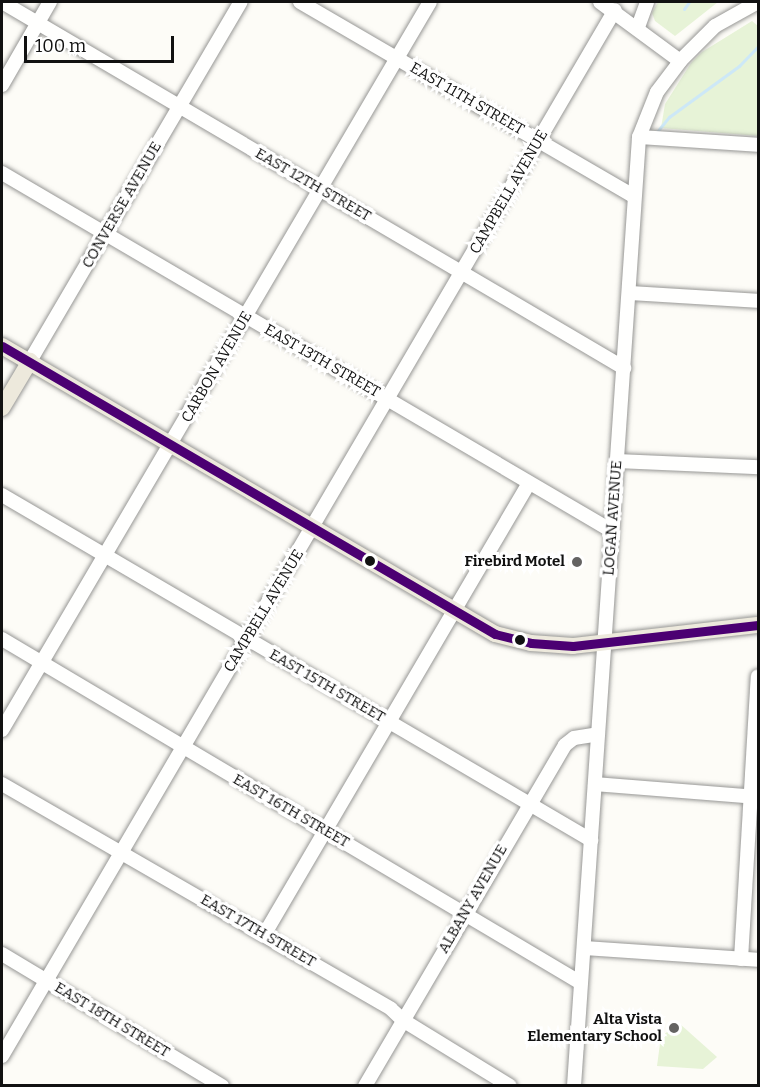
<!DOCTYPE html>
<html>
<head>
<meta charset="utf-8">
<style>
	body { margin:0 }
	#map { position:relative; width:760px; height:1087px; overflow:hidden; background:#fdfcf7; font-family:Bitter,serif }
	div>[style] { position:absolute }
	.green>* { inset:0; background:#e7f3d7 }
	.stream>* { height:3px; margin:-1.5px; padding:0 1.5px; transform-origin:1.5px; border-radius:1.5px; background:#cde8f7 }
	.roads { filter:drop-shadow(0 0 2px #979795) drop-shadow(0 0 2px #979795) }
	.minor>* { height:14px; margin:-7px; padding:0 7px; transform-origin:7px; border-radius:7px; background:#fffffe }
	.major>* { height:16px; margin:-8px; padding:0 8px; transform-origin:8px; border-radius:8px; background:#ede9dc }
	.bus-1>* { height:9px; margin:-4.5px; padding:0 4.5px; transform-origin:4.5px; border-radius:4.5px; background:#4b0072 }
	.dots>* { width:16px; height:16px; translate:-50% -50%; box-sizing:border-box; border:3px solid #fff; border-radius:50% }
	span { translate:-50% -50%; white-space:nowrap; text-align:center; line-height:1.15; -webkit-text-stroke:6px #fff; paint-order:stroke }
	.street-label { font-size:15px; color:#111 }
	.poi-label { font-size:15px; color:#111; font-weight:700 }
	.right { translate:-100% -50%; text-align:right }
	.frame { position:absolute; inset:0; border:3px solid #111; pointer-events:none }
	.scale { position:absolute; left:24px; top:36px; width:150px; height:27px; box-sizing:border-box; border:3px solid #111; border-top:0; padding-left:8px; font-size:18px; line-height:21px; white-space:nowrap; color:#111; -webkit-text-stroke:4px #fff; paint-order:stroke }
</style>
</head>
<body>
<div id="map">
	<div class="green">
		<i style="clip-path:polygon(658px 2px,718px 2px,675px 36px,655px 21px,652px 13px)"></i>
		<i style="clip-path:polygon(752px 21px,758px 26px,758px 136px,661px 128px,665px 104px,691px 63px,702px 52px)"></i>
		<i style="clip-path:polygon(680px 1024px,717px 1057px,703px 1069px,657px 1066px,661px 1036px)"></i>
	</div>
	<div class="stream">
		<i style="left:684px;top:9px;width:9px;rotate:-54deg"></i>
		<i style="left:656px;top:133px;width:21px;rotate:-51deg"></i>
		<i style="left:669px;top:117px;width:87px;rotate:-36.1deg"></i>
		<i style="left:739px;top:66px;width:28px;rotate:-46deg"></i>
	</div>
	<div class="roads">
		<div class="minor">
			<i style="left:2px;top:2px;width:722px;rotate:30.47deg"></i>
			<i style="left:300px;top:2px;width:385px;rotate:30.2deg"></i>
			<i style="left:600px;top:2px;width:99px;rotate:36.4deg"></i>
			<i style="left:638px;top:27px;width:27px;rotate:-70deg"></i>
			<i style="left:2px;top:85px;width:96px;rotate:-60deg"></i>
			<i style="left:639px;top:137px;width:119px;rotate:3.8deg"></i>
			<i style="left:2px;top:173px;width:707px;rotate:30.41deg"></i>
			<i style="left:629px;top:293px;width:129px;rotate:3.5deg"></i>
			<i style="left:30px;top:361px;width:416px;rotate:-59.6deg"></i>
			<i style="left:618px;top:461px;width:140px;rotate:2.5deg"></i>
			<i style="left:2px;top:495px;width:683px;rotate:30.36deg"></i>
			<i style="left:2px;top:639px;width:673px;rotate:30.72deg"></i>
			<i style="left:2px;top:730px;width:844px;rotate:-59.55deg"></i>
			<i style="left:2px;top:784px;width:449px;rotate:30deg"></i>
			<i style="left:391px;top:1009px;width:18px;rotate:43deg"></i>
			<i style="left:404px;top:1021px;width:124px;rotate:31.5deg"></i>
			<i style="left:595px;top:784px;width:162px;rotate:4.6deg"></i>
			<i style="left:264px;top:935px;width:524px;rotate:-59.62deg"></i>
			<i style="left:584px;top:948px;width:174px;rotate:3.9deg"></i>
			<i style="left:2px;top:954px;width:257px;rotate:31deg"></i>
			<i style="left:741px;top:959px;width:283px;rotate:-86.6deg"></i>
			<i style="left:2px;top:1056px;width:1212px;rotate:-59.63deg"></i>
			<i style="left:365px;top:1086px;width:395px;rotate:-59.6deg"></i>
			<i style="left:565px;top:745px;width:11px;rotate:-38deg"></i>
			<i style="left:574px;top:738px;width:24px;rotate:-9deg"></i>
			<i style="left:574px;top:1086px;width:951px;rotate:-86.08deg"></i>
			<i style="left:639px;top:137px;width:48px;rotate:-68.2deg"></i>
			<i style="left:657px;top:92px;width:39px;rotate:-53deg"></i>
			<i style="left:680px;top:61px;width:49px;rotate:-45deg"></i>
			<i style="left:715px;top:26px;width:49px;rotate:-29.2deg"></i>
		</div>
		<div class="major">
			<i style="left:2px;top:346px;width:571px;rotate:30.29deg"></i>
			<i style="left:495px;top:634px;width:37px;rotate:14deg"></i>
			<i style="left:531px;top:643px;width:42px;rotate:4.1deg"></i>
			<i style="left:573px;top:646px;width:186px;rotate:-6.5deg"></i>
			<i style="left:2px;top:408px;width:55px;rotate:-59.2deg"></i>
		</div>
	</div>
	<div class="bus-1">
		<i style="left:2px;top:346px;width:571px;rotate:30.29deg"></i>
		<i style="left:495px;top:634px;width:37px;rotate:14deg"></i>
		<i style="left:531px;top:643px;width:42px;rotate:4.1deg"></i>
		<i style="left:573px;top:646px;width:186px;rotate:-6.5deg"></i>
	</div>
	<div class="dots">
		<i style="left:370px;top:561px;background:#111"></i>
		<i style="left:577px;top:562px;background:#646362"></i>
		<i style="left:520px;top:640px;background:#111"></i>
		<i style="left:674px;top:1028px;background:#646362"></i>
	</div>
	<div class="street-label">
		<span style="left:467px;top:99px;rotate:30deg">EAST 11TH STREET</span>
		<span style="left:313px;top:185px;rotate:30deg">EAST 12TH STREET</span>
		<span style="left:509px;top:192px;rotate:-60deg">CAMPBELL AVENUE</span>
		<span style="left:122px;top:205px;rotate:-60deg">CONVERSE AVENUE</span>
		<span style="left:322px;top:361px;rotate:30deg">EAST 13TH STREET</span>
		<span style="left:217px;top:367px;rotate:-60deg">CARBON AVENUE</span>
		<span style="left:613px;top:518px;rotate:-86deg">LOGAN AVENUE</span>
		<span style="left:264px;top:611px;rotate:-59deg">CAMPBELL AVENUE</span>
		<span style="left:327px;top:686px;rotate:30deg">EAST 15TH STREET</span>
		<span style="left:291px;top:811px;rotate:30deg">EAST 16TH STREET</span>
		<span style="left:473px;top:899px;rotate:-60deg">ALBANY AVENUE</span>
		<span style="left:258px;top:931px;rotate:30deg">EAST 17TH STREET</span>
		<span style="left:112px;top:1020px;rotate:31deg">EAST 18TH STREET</span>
	</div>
	<div class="poi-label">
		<span class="right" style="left:565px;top:562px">Firebird Motel</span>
		<span class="right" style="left:662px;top:1028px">Alta Vista<br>Elementary School</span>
	</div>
	<div class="frame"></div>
	<div class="scale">100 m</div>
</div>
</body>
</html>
